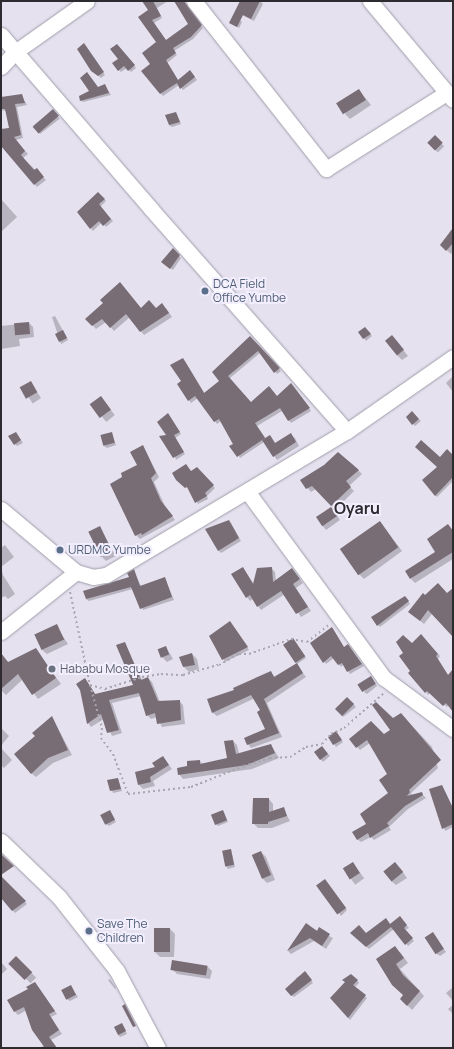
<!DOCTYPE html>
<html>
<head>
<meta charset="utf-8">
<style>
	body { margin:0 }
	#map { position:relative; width:454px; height:1049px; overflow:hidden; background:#e5e1ef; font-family:Manrope,sans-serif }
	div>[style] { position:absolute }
	.shadow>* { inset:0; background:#0003; transform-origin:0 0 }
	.building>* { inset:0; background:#786c75; transform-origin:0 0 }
	.path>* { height:2px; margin-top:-1px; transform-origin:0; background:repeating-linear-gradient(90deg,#a9a6b1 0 2px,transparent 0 5px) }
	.roads { filter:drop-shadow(0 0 1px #a09daa) drop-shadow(0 0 1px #a09daa) }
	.minor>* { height:15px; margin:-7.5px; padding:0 7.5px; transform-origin:7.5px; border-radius:7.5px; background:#fff }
	.dots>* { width:11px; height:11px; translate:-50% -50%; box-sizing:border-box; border:2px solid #f2eefd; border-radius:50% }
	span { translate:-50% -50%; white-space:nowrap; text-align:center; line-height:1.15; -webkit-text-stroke:4px #f2eefd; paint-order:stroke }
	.service-label { font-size:12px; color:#4e5e75 }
	.left { translate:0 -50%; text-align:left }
	.worship-label { font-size:12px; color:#5b616d }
	.district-label { font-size:16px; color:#2d2b30; font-weight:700 }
	.frame { position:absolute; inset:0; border:2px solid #2d2b30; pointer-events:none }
</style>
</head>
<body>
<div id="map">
	<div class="shadow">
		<i style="clip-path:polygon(143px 1px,168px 1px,157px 8px,162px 18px,154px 23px,166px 41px,190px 24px,174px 1px,183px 1px,203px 28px,193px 39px,174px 51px,177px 55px,167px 63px,178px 80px,192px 73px,197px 80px,183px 90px,179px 85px,163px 96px,142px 71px,152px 64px,158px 42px,149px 10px)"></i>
		<i style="clip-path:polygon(241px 1px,260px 1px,263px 4px,254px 21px,240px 14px)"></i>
		<i style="clip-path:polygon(240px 20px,242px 22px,239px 28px,230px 23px)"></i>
		<i style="clip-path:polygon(86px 47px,105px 75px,101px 78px,95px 73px)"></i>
		<i style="clip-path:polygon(119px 47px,136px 68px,131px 72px,127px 68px,121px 72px,119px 70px)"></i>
		<i style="clip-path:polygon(105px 85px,111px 95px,83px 102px,81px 100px,91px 92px)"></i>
		<i style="clip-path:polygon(359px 90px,371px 105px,350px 119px,345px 114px)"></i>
		<i style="clip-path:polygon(21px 95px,27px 105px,17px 107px,23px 138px,16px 140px,28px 154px,23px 158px,46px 180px,37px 187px,1px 144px,1px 130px,10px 129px,6px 111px,1px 110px,1px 98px)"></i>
		<i style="left:53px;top:110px;width:11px;height:25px;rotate:52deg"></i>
		<i style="clip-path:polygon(176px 113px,181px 124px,172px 127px,169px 125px)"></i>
		<i style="left:435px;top:137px;width:13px;height:9px;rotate:45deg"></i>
		<i style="clip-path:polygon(98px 193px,106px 201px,100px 207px,113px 221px,106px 227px,102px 222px,93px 231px,78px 212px)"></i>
		<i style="clip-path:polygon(1px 199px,17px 217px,1px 232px)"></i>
		<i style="clip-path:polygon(452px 229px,453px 251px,451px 254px,441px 245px)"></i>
		<i style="clip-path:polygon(173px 249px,181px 258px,173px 270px,164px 264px)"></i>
		<i style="clip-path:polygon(166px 308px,172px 317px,144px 335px,130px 317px,114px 331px,106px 322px,96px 329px,87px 319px,141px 309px)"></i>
		<i style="clip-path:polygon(55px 316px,68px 340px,61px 344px,52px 317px)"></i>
		<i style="clip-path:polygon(29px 323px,33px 327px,34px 337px,19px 339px,20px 346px,1px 349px,1px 326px)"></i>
		<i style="clip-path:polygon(367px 330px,372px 336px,366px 341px,359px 332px)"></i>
		<i style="clip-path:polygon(250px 337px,281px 371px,277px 374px,260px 353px,230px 378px,251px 404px,277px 397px,293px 386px,311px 411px,291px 423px,282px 411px,257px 426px,266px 439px,270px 437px,276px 444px,291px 435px,295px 438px,299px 446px,277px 460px,264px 442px,240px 458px,221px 421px,217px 424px,198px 398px,191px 403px,178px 384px,182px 381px,185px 361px,205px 394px,220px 382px)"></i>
		<i style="clip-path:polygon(397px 342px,408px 356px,402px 360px,397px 355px)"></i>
		<i style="clip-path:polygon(453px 376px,453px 392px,446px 383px)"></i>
		<i style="left:31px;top:383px;width:18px;height:10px;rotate:56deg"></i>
		<i style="left:101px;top:398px;width:22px;height:11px;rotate:51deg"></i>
		<i style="clip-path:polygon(412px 413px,421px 421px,415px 426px,407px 417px)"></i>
		<i style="clip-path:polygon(170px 417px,181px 434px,175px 438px,185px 454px,176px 460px,168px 436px)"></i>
		<i style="clip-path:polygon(16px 433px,23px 443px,17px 446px,15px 444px)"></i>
		<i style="clip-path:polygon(111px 433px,116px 445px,107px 448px,104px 446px)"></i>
		<i style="clip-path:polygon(143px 446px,159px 477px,154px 482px,165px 506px,175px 520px,140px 539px,136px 535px,124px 477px,138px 466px)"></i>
		<i style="clip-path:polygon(453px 456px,453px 481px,437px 497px,435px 495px,440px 458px)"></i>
		<i style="clip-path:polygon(351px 463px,362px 474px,349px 486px,354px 491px,334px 511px,340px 520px,326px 530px,316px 517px,333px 507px,316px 489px,311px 492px,302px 481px,325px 465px)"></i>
		<i style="clip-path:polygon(197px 469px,215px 488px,207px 496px,208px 499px,198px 504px,189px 489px,177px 480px)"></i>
		<i style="clip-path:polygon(380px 522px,402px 551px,364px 579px,359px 574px)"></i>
		<i style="clip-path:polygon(231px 523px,241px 541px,221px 553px,218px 550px)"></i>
		<i style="clip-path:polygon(448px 525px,453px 530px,453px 559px,415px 583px,411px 579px,437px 553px)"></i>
		<i style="clip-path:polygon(99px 527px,116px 556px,106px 561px,101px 556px)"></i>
		<i style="clip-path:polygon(5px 545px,14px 557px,1px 567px,3px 575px,15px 594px,8px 599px,5px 596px,1px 598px,1px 548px)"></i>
		<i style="clip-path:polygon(243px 568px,254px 584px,271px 568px,275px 572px,276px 581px,292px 569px,303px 583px,296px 588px,311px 611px,301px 617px,285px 594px,261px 610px,253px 599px,250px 601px,247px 597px)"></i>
		<i style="clip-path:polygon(133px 570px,141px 586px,165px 578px,174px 600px,143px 610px,133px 589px,89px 601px,86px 599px,130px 578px)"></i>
		<i style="clip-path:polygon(453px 590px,453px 636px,432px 614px,424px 624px,413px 615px,425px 596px,447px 594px)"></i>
		<i style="clip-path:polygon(407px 599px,410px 604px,380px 627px,378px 625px)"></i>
		<i style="clip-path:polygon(230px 622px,249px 650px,225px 662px,210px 637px)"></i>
		<i style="clip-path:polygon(56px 626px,68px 644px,47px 654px,42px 650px)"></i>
		<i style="clip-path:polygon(421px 636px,440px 656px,438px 659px,448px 675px,453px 676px,453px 699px,447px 707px,430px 693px,428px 695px,426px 692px,411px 671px,412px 644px)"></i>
		<i style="clip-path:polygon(295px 642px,306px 658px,297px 664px,295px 661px)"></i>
		<i style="clip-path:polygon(125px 643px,142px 680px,148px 678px,152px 682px,160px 702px,179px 701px,183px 705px,185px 724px,162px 727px,157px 717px,151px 719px,147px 715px,141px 696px,112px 703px,122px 733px,112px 736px,104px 719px,91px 727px,88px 723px,85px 679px,96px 695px,134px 685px)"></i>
		<i style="clip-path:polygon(311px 643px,350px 648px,364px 666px,350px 674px,344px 664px,341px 667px,334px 658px,326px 664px)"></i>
		<i style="clip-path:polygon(166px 647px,173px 659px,167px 662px,162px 657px)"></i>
		<i style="clip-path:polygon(35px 649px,61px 684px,38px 699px,23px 679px,6px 695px,1px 690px,1px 655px,9px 663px)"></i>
		<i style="clip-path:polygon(192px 654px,197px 659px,199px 669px,189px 672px,184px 667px)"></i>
		<i style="clip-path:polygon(297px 665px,306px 677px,267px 703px,282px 737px,251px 748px,248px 744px,266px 729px,262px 710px,255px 698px,217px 716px,213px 713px,209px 700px,236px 691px,271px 673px,275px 677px)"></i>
		<i style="clip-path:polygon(373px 680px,377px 686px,367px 694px,364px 692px)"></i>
		<i style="clip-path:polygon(347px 698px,356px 707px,343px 717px,336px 708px)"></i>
		<i style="clip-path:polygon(52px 717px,72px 755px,53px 763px,36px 777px,31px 773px,36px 736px)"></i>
		<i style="clip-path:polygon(404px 717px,432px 747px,438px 768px,411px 793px,412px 795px,421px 793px,426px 798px,408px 809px,389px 827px,391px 830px,374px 840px,371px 837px,361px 842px,357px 839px,389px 793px,389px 774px,370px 743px,360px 750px,350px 739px,384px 736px,391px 730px,393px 720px)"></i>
		<i style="clip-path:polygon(1px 728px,9px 736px,1px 746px)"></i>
		<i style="clip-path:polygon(338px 735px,343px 742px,336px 747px,329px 737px)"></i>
		<i style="clip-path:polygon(233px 741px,237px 745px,239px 754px,271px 745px,279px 758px,252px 769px,183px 779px,179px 774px,200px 761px,203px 764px,229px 759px)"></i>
		<i style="clip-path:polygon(1px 748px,12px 760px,4px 768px,1px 765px)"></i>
		<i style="clip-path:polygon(324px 749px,330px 756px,323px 762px,315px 752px)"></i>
		<i style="clip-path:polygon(163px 757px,172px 769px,153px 781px,155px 786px,143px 789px,139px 785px)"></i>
		<i style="clip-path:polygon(118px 779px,122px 791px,113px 793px,108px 781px)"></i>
		<i style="clip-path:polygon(442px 786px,453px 809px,453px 827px,445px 831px,431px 790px)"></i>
		<i style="clip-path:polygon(269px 799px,273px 804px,273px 811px,283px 808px,290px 821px,272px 828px,258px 828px,253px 823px)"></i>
		<i style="clip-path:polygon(110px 811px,116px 822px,109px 826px,106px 824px)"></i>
		<i style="clip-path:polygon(223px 811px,228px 822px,218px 826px,216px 824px)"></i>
		<i style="clip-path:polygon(231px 850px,235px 867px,228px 869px,226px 866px)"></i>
		<i style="clip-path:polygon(261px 852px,266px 857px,275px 880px,267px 883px,262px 878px)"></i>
		<i style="left:353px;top:863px;width:19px;height:11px;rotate:54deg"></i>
		<i style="clip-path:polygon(400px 868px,407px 878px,396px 885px,391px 881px)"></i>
		<i style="clip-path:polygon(3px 879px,27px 904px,15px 913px,1px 897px)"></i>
		<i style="clip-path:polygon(327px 883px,347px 910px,341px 916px,339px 913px)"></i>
		<i style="clip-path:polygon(402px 920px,409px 928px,405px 930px,414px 941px,408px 946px,394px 929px,369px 949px,351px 933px,366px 935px)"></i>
		<i style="clip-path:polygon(306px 925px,333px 938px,326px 949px,314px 941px,291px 954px,288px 951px)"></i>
		<i style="clip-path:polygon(155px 929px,170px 929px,175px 934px,174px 957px,160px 957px,155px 952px)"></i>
		<i style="clip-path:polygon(435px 936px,446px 952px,440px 956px,437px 954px)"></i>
		<i style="clip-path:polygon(400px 952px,408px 963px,400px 969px,424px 996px,412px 1010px,406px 1004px,404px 995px,377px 959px)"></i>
		<i style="left:16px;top:958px;width:28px;height:8px;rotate:44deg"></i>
		<i style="clip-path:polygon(173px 961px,208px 967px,212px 971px,210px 979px,177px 974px,173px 970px)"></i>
		<i style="clip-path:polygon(1px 962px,7px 969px,2px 974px,1px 973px)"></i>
		<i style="clip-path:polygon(305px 972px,313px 983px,294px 997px,291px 995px,296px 978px)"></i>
		<i style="clip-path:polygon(110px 979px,116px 988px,115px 989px,108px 980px)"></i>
		<i style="clip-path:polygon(357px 980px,359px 983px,355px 987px,367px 998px,350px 1020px,331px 998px)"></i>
		<i style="clip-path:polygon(37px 986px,57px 1014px,51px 1017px,62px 1034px,51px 1040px,57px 1048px,40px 1048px,44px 1045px,27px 1010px,18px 1015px,15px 1012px)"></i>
		<i style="clip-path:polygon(70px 986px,78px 997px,70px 1001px,67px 999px)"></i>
		<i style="clip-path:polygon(453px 987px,453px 1001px,446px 993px)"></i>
		<i style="clip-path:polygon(453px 1005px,453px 1014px,448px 1009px)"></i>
		<i style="clip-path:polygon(122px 1024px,127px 1034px,120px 1037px,118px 1035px)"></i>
	</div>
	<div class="building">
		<i style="clip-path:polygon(142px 1px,153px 1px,161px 16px,152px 20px,166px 40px,188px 24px,174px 1px,184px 1px,202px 25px,191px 37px,173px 48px,176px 53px,166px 60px,178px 80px,190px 70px,195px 77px,180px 89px,177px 83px,160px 94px,141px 71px,150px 64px,142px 53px,156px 42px,138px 17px,148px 10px)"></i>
		<i style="clip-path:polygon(240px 1px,260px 1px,251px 19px,243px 15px,237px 27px,229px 23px)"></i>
		<i style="clip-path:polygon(84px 43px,104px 72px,98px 76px,91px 71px,77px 49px)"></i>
		<i style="clip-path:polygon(117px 44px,135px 65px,128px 71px,124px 66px,118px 71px,112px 63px,118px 59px,110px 49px)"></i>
		<i style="clip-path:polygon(87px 72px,98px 87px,105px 84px,109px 93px,80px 101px,79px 96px,89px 91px,80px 78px)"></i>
		<i style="left:359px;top:89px;width:13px;height:27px;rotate:58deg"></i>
		<i style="clip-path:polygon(22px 94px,25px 103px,15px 104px,21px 135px,14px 137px,25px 151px,21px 155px,34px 170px,37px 168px,44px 177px,34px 185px,1px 146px,1px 129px,9px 128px,5px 109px,1px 109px,1px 97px)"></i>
		<i style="left:53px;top:109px;width:9px;height:27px;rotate:49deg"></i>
		<i style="clip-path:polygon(176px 112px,180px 122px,169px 125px,165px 115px)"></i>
		<i style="left:435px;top:135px;width:11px;height:11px;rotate:45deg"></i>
		<i style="clip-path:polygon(98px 192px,105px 199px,99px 204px,111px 219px,103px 226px,99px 221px,90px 229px,77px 212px)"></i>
		<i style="clip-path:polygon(453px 228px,453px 243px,446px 251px,440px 245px)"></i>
		<i style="clip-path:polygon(173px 248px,180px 255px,170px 269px,161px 262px)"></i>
		<i style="clip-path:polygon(120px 282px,141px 308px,149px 300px,156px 308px,162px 303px,169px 313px,140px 332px,126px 314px,110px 328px,102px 319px,92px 326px,85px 319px,103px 303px,100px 300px)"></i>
		<i style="left:29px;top:322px;width:12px;height:15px;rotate:85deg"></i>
		<i style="clip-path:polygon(365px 327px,371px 334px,363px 339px,358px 332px)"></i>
		<i style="left:63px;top:330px;width:9px;height:9px;rotate:63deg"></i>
		<i style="left:392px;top:335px;width:19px;height:9px;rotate:51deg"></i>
		<i style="clip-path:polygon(250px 336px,280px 368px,274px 373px,258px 351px,228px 376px,235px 384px,251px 402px,269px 386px,277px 396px,291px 383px,310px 408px,288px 421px,280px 408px,255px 423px,265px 438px,237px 457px,229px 446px,233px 444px,219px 419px,214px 422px,195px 396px,188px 401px,177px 384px,181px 381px,170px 365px,183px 358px,204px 393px,219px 381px,212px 372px)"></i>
		<i style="left:31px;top:381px;width:13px;height:13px;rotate:61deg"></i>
		<i style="left:101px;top:396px;width:17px;height:14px;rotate:54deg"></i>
		<i style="clip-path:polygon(412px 411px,419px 419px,412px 425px,406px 417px)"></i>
		<i style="clip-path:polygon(168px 413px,180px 432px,174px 435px,184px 452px,173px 458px,159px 436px,166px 435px,157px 422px)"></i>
		<i style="clip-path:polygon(16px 432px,21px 440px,14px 445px,8px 436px)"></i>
		<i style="left:112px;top:432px;width:11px;height:12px;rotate:75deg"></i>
		<i style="clip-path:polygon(291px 433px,296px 442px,273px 457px,262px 440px,270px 435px,275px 443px)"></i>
		<i style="clip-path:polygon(421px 440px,440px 457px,447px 449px,453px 455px,453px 477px,435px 496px,422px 480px,437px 467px,415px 447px)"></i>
		<i style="clip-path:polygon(143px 445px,156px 473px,151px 478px,161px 501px,173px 516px,142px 535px,141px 533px,135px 536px,110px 484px,122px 477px,121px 473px,137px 465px,130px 452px)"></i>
		<i style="clip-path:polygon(338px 452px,359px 470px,346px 481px,351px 487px,331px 506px,312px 486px,306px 489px,300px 480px,324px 465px)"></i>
		<i style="clip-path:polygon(186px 464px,191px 471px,197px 467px,214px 485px,205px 493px,207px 496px,195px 503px,187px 487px,185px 488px,176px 480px,172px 473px)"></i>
		<i style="left:331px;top:507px;width:11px;height:18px;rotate:56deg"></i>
		<i style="clip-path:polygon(229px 520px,239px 538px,218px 551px,205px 529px)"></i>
		<i style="left:380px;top:521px;width:32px;height:49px;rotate:55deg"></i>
		<i style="clip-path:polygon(448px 524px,453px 531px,453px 552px,410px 579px,405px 571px,435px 552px,427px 539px)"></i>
		<i style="left:100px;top:526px;width:28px;height:13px;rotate:64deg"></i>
		<i style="clip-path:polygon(243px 567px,253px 584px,257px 568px,272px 567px,273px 582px,292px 568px,300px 579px,293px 584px,308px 607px,296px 614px,281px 591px,257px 607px,250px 595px,246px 598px,231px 574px)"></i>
		<i style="clip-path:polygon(134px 569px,140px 586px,165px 577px,172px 597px,140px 609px,131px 587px,86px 599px,83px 591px,129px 577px,127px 573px)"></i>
		<i style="clip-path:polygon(438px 583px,447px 593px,453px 588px,453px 637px,428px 610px,420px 621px,408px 612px,423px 593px,425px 595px)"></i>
		<i style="clip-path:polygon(405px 596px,409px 601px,377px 626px,371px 617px)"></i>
		<i style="clip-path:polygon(230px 621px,248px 647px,222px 660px,209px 636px)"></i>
		<i style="left:57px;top:624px;width:17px;height:25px;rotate:65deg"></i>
		<i style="clip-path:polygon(332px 627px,344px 647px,348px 644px,362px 664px,347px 672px,342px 663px,338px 665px,331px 656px,323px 663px,310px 643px)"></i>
		<i style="clip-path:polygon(421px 634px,438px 654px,436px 656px,448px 675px,453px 669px,453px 712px,446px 703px,443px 706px,427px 691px,425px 693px,408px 673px,410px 671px,399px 656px,403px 653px,396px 642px,403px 635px,412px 643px)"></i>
		<i style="left:293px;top:638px;width:22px;height:12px;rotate:56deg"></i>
		<i style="clip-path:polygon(125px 642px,141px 680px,148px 677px,158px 701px,180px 700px,181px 720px,157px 724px,155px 713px,146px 716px,139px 693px,109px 700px,119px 730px,107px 733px,101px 714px,87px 724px,80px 690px,76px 684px,85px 678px,95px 694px,133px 685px,116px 645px)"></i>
		<i style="left:166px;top:646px;width:9px;height:9px;rotate:69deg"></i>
		<i style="clip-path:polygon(36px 648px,56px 678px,32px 695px,18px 674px,1px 689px,1px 653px,8px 662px)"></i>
		<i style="clip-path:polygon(192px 653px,195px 665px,183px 667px,179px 657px)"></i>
		<i style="clip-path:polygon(297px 663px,303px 673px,264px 699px,279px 733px,247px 745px,244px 738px,265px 729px,257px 712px,260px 710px,251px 695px,212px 713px,207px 699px,234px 690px,233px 688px,271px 671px,274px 677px)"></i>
		<i style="left:371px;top:676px;width:9px;height:16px;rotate:58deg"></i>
		<i style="left:347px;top:697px;width:10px;height:17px;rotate:45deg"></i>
		<i style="clip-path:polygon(376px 702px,393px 718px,401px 713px,441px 760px,409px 790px,410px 792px,407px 796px,422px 792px,423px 795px,405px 806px,387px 823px,389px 826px,370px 838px,368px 833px,357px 840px,352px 832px,366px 824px,360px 814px,388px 793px,379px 780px,387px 774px,367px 740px,356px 748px,349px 739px,371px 721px,384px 734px,390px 730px,372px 705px)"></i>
		<i style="clip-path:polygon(52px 716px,68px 750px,48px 758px,31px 774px,14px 754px,35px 736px,32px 733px)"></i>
		<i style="clip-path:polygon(336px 731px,342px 740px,333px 745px,328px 737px)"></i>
		<i style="clip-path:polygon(233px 740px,236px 754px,271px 744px,275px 753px,247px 765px,178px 775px,177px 768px,187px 766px,187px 761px,200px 760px,200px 764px,227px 758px,224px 741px)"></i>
		<i style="left:322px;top:746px;width:10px;height:10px;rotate:53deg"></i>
		<i style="clip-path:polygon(163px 756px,169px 765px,150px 777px,151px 782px,138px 785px,135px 772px,155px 767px,152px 763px)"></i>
		<i style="clip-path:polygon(118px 778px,121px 789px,110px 791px,107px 780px)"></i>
		<i style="clip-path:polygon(442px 785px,453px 808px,453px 824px,442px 829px,429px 789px)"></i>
		<i style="clip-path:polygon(253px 798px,269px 798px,269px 812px,284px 807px,287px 816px,268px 822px,268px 824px,252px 824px)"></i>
		<i style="left:110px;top:810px;width:11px;height:11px;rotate:63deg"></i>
		<i style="left:223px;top:810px;width:11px;height:13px;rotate:68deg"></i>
		<i style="left:231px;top:849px;width:16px;height:9px;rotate:79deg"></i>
		<i style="left:261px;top:851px;width:26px;height:10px;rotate:67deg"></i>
		<i style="clip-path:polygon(1px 854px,14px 866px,1px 875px)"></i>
		<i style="left:353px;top:862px;width:13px;height:12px;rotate:58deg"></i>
		<i style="left:395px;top:862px;width:13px;height:15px;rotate:51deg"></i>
		<i style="clip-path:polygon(1px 876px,26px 901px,12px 911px,1px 898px)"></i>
		<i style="left:325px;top:879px;width:36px;height:11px;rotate:54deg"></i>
		<i style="clip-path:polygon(400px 916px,407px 925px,404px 928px,413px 938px,405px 945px,391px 927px,366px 947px,350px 933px,359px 925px,366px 933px,386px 918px,390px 924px)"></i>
		<i style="clip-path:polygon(306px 923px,317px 931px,319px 927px,330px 934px,322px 946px,310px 938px,287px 951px)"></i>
		<i style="left:154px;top:928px;width:16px;height:24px"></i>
		<i style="left:433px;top:932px;width:20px;height:10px;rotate:57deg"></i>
		<i style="clip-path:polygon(395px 946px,404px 958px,396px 964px,403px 975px,420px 991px,407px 1006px,400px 999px,403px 995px,392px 985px,376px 959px)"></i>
		<i style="left:16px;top:956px;width:23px;height:11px;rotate:45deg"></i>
		<i style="left:172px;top:960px;width:36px;height:10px;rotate:9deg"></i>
		<i style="clip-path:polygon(305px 971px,312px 980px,291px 996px,285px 989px)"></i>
		<i style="clip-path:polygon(351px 974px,358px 980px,353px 985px,366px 995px,348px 1018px,330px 998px,345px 982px,342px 980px)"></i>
		<i style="clip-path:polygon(35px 982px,55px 1011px,49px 1014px,59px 1030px,49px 1037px,57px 1048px,45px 1048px,32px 1030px,24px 1007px,14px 1012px,7px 1000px,28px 989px,26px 987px)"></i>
		<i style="left:71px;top:985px;width:11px;height:11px;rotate:63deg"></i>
		<i style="clip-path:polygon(125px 1004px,136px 1026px,133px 1027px,122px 1006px)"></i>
		<i style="left:122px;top:1023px;width:9px;height:9px;rotate:63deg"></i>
	</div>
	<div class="path">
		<i style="left:70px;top:592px;width:95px;rotate:77.9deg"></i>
		<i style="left:90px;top:685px;width:16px;rotate:15deg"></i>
		<i style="left:105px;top:689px;width:39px;rotate:-18deg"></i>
		<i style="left:142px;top:677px;width:19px;rotate:-9deg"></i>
		<i style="left:161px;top:674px;width:22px;rotate:3deg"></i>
		<i style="left:183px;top:675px;width:37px;rotate:-16deg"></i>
		<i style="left:219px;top:665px;width:23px;rotate:-29deg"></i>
		<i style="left:239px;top:654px;width:10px"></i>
		<i style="left:249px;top:654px;width:45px;rotate:-19.7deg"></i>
		<i style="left:291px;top:639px;width:16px;rotate:11deg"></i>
		<i style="left:307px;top:642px;width:28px;rotate:-38deg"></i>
		<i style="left:90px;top:685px;width:45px;rotate:74.4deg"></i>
		<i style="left:102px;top:728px;width:10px;rotate:96deg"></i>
		<i style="left:101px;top:738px;width:20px;rotate:53deg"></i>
		<i style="left:113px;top:754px;width:43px;rotate:69.4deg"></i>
		<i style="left:128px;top:794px;width:63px;rotate:-6.3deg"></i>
		<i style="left:191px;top:787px;width:57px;rotate:-21.6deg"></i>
		<i style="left:244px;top:766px;width:27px;rotate:-17deg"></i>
		<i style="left:270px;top:758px;width:20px;rotate:-3deg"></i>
		<i style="left:290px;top:757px;width:19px;rotate:-32deg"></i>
		<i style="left:306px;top:747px;width:16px;rotate:-11deg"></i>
		<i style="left:322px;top:744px;width:13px;rotate:-48deg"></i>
		<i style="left:331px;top:734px;width:14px;rotate:-25deg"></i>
		<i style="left:344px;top:728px;width:52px;rotate:-41.1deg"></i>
	</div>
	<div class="roads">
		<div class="minor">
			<i style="left:194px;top:1px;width:214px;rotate:51.8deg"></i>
			<i style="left:326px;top:169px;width:142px;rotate:-32.3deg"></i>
			<i style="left:370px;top:1px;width:129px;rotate:50deg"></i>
			<i style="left:1px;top:35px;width:230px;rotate:49.2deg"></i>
			<i style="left:151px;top:209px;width:296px;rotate:48.6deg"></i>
			<i style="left:1px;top:67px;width:21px;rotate:-47deg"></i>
			<i style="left:15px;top:52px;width:88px;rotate:-35.3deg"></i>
			<i style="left:247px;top:491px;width:232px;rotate:53.8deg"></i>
			<i style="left:384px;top:678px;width:86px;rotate:36.5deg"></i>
			<i style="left:1px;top:509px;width:98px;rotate:40deg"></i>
			<i style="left:76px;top:572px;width:18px;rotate:16deg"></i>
			<i style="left:93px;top:577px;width:13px;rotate:-9deg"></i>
			<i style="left:106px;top:575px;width:281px;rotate:-30.9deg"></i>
			<i style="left:347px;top:431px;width:129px;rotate:-34.9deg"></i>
			<i style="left:1px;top:632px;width:96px;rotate:-38.7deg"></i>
			<i style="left:1px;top:841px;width:81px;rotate:44deg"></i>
			<i style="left:59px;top:897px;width:94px;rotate:51.9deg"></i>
			<i style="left:117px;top:971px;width:87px;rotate:62deg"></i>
		</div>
	</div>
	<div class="dots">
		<i style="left:205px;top:291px;background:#5c6f8a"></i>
		<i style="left:60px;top:550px;background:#5c6f8a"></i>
		<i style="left:52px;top:669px;background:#6b7280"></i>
		<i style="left:89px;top:931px;background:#5c6f8a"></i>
	</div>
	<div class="service-label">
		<span class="left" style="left:213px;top:291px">DCA Field<br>Office Yumbe</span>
		<span class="left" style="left:68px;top:550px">URDMC Yumbe</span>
		<span class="left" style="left:97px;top:931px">Save The<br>Children</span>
	</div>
	<div class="worship-label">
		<span class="left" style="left:60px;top:669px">Hababu Mosque</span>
	</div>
	<div class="district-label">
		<span style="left:357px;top:508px">Oyaru</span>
	</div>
	<div class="frame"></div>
</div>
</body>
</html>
